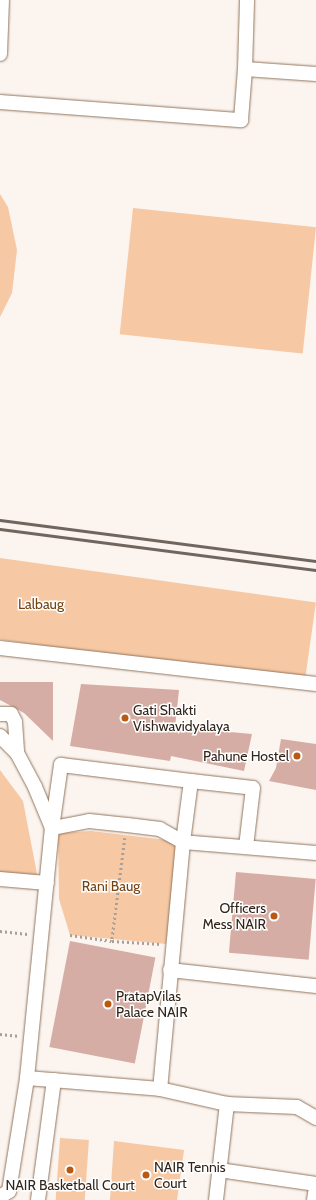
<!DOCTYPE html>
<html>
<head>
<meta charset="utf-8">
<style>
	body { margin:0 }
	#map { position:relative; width:316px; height:1200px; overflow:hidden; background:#fbf4ef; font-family:Cabin,sans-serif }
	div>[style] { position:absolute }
	.green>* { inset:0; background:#f6c8a4; transform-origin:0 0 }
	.building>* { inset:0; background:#d6ada4; transform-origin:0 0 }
	.path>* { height:2.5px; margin-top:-1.25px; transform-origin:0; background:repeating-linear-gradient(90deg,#a89f98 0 2px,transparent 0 5px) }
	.roads { filter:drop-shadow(0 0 1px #92755d) drop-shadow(0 0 1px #92755d) }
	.minor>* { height:14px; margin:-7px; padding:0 7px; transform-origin:7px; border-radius:7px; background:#fff }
	.rail>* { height:3px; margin:-1.5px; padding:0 1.5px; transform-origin:1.5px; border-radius:1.5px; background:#70665d }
	.dots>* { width:11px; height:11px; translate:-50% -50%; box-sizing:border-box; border:2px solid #fff; border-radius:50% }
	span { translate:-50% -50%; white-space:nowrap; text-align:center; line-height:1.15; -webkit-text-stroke:3px #fff; paint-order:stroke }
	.park-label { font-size:14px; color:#754312 }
	.poi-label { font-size:14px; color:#31251b }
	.left { translate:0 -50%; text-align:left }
	.right { translate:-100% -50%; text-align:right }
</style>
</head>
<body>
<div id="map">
	<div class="green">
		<i style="clip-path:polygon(0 194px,8px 207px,17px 250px,12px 293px,0 317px)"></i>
		<i style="left:133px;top:208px;width:184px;height:127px;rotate:6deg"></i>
		<i style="left:0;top:558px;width:319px;height:81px;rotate:8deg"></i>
		<i style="clip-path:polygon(0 770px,23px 801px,38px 879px,0 875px)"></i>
		<i style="clip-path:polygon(91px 831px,183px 842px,166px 944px,70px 935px,59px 899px,58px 833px)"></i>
		<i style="left:60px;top:1138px;width:29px;height:63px;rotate:4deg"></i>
		<i style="clip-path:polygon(114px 1141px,184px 1150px,177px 1200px,110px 1200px)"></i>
	</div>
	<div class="building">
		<i style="clip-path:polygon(0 682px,53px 682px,53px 741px,24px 713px,0 700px)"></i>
		<i style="clip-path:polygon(81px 684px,179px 690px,175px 727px,252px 734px,244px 771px,171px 756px,170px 761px,70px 746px)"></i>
		<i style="clip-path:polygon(281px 739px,316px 744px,316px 790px,269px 781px,276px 768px)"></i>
		<i style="left:236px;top:872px;width:80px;height:81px;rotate:5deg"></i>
		<i style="left:70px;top:941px;width:87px;height:108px;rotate:11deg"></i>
	</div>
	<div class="path">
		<i style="left:125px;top:838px;width:104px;rotate:97.2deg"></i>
		<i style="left:112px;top:941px;width:49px;rotate:3.5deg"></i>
		<i style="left:0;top:931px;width:30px;rotate:6deg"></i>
		<i style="left:70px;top:935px;width:42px;rotate:8.1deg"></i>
		<i style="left:0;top:1034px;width:20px;rotate:6deg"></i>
	</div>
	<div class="roads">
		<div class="minor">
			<i style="left:0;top:54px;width:54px;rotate:-87.9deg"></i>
			<i style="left:245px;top:69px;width:71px;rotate:4deg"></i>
			<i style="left:0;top:102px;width:242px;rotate:4.3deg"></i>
			<i style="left:241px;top:120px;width:51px;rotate:-85.5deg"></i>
			<i style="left:245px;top:69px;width:69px;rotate:-88.3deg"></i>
			<i style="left:0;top:648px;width:318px;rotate:6.5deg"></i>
			<i style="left:0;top:714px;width:11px"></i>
			<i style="left:11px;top:714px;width:9px;rotate:63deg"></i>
			<i style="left:15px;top:722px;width:31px;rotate:86deg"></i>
			<i style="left:0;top:736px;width:24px;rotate:45deg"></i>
			<i style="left:17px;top:753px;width:38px;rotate:62deg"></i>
			<i style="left:35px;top:787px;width:44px;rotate:67.5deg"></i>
			<i style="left:191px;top:781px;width:62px;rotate:6.4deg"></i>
			<i style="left:253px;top:788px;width:59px;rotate:96.8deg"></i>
			<i style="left:316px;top:853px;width:133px;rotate:-175.3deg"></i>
			<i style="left:183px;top:842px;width:248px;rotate:95.3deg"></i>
			<i style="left:160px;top:1089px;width:69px;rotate:12.6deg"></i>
			<i style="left:227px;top:1104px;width:70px;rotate:2.5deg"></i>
			<i style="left:297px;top:1107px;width:22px;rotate:30deg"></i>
			<i style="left:0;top:879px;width:47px;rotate:4.9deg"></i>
			<i style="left:170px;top:970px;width:147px;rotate:6.3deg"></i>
			<i style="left:27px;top:1078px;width:133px;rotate:4.7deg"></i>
			<i style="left:219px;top:1170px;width:98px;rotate:8.2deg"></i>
			<i style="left:0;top:1197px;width:11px;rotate:-34deg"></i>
			<i style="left:9px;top:1191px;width:114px;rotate:-80.9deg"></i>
			<i style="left:27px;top:1078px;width:251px;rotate:-84.3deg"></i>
			<i style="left:52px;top:828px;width:64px;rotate:-81.9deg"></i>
			<i style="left:61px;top:765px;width:131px;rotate:7deg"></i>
			<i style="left:191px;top:781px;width:62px;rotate:97.5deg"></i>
			<i style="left:183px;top:842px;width:26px;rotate:-151deg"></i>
			<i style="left:160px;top:829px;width:33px;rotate:-173deg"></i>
			<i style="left:127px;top:825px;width:38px;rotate:-174deg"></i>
			<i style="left:89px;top:821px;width:38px;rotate:169deg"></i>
			<i style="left:38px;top:1200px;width:121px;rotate:-82.4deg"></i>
			<i style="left:216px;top:1200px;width:97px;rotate:-83.5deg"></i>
			<i style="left:314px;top:1200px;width:13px;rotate:-81deg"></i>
		</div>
	</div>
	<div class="rail">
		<i style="left:0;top:520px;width:319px;rotate:7.4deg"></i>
		<i style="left:0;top:529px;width:319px;rotate:7.4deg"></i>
	</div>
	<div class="dots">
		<i style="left:125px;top:718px;background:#b95a14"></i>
		<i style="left:297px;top:756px;background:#b95a14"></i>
		<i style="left:274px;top:916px;background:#b95a14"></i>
		<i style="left:108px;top:1004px;background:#b95a14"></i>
		<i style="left:70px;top:1170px;background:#b95a14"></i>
		<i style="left:146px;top:1175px;background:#b95a14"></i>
	</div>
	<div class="park-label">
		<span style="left:41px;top:604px">Lalbaug</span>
		<span style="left:111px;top:886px">Rani Baug</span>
	</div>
	<div class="poi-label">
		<span class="left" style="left:133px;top:718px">Gati Shakti<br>Vishwavidyalaya</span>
		<span class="right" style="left:289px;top:756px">Pahune Hostel</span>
		<span class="right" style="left:266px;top:916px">Officers<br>Mess NAIR</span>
		<span class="left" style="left:116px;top:1004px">PratapVilas<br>Palace NAIR</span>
		<span class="left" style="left:154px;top:1175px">NAIR Tennis<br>Court</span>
		<span style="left:70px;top:1185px">NAIR Basketball Court</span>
	</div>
</div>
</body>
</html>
